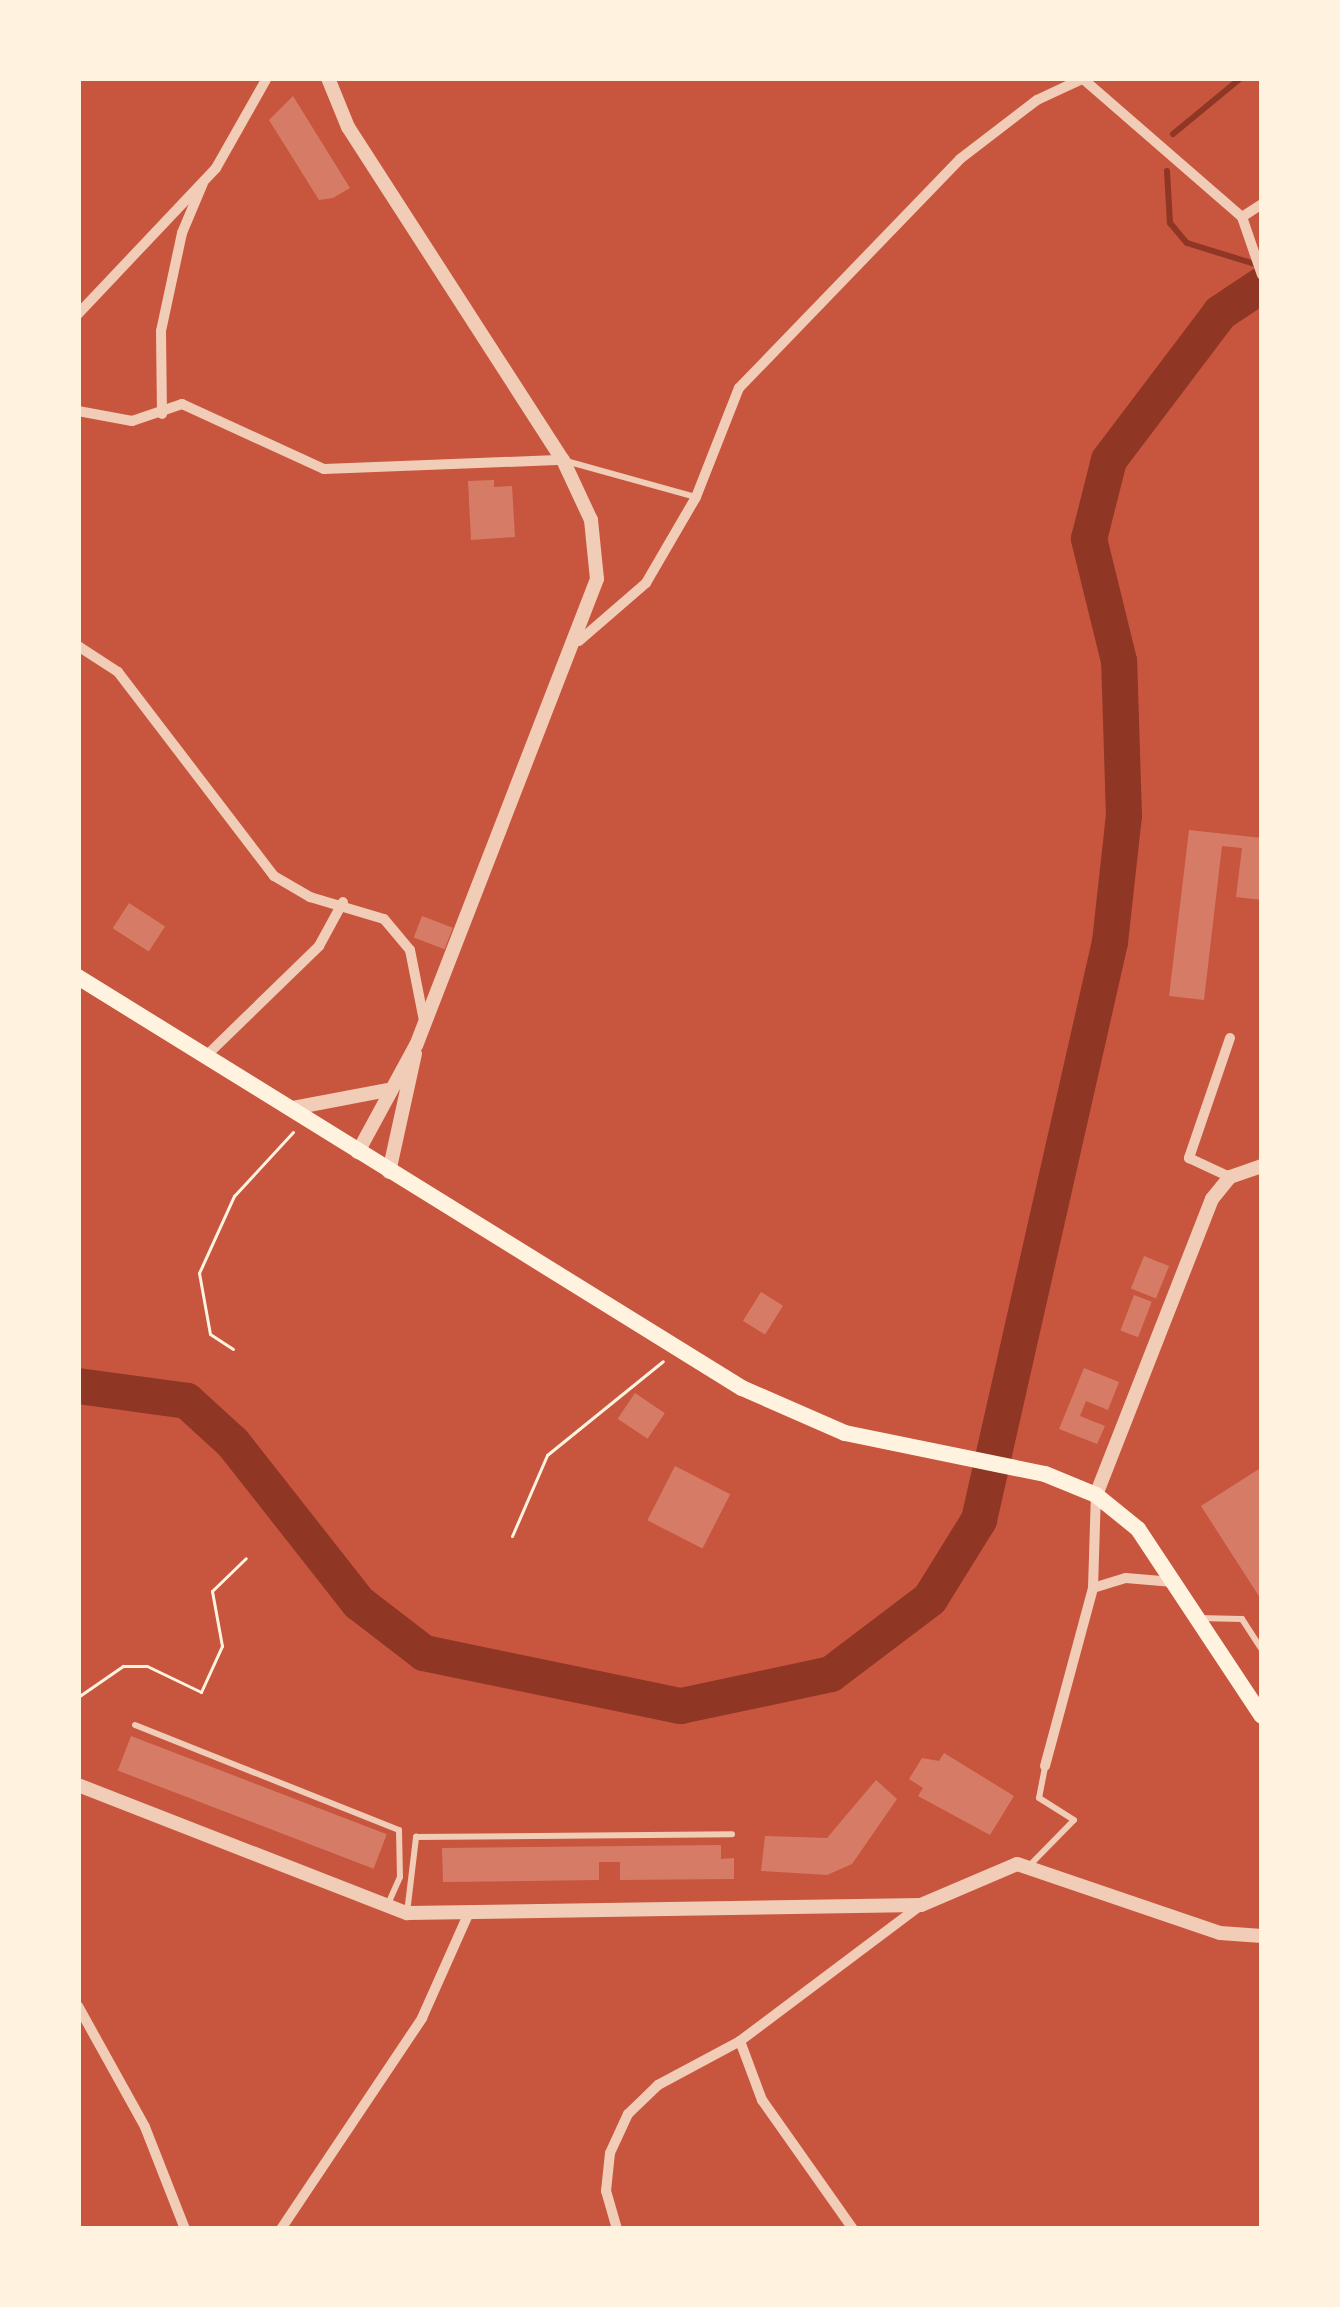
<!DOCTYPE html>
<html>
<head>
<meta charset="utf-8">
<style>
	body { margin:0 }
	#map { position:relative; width:1340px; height:2307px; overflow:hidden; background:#c8553d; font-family:Overpass,sans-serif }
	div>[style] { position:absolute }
	.stream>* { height:6px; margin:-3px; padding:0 3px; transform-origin:3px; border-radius:3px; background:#8f3625 }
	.river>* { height:36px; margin:-18px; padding:0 18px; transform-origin:18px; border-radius:18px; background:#8f3625 }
	.building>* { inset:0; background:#d67c66; transform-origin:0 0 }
	.path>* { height:3px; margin:-1.5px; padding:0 1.5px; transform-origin:1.5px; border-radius:1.5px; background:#fff3e0 }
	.service>* { height:6px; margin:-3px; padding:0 3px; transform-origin:3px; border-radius:3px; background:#f1ccb7 }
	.minor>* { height:10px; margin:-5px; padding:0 5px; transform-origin:5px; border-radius:5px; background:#f1ccb7 }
	.tertiary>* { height:14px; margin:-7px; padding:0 7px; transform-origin:7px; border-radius:7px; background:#f1ccb7 }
	.primary>* { height:16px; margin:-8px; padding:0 8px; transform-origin:8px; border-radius:8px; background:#fff3e0 }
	span { translate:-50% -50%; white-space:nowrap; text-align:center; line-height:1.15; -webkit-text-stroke:9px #fff3e0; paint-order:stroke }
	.frame { position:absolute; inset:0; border:81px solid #fff3e0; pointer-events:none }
</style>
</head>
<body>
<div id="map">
	<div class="stream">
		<i style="left:1173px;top:134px;width:88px;rotate:-39.5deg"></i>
		<i style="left:1167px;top:171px;width:52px;rotate:86.7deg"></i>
		<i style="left:1170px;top:223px;width:26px;rotate:50deg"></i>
		<i style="left:1187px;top:243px;width:71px;rotate:17.2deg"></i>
	</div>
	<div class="river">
		<i style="left:78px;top:1386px;width:110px;rotate:7.8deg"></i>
		<i style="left:187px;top:1401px;width:62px;rotate:42.4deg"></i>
		<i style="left:233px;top:1443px;width:204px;rotate:51.8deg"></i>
		<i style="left:359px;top:1603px;width:82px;rotate:37.6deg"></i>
		<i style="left:424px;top:1653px;width:262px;rotate:11.7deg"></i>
		<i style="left:681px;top:1706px;width:153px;rotate:-12deg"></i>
		<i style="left:831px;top:1674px;width:124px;rotate:-37.1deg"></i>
		<i style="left:930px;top:1599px;width:93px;rotate:-58.2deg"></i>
		<i style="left:979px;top:1520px;width:593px;rotate:-77.23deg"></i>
		<i style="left:1110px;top:942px;width:127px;rotate:-83.7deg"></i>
		<i style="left:1124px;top:816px;width:155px;rotate:-91.8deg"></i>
		<i style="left:1119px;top:661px;width:126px;rotate:-103.8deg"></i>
		<i style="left:1089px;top:539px;width:81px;rotate:-75.8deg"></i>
		<i style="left:1109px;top:460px;width:184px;rotate:-52.9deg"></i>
		<i style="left:1220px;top:313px;width:50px;rotate:-33.7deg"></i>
	</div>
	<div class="building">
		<i style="clip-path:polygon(293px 96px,350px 188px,333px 198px,319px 200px,269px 120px)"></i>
		<i style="clip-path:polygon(494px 480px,494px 487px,512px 486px,515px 537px,471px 540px,468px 481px)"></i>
		<i style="clip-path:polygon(1189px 830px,1262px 838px,1262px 900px,1236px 897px,1242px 848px,1222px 846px,1204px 1000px,1169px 996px)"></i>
		<i style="left:129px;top:903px;width:43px;height:30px;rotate:33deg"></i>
		<i style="left:422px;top:916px;width:33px;height:23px;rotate:21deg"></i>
		<i style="left:1144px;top:1256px;width:27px;height:35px;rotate:22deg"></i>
		<i style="left:761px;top:1292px;width:26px;height:34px;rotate:32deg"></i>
		<i style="left:1134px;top:1295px;width:19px;height:38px;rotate:21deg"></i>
		<i style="clip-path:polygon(1084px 1368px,1119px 1382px,1108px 1410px,1086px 1401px,1080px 1416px,1105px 1426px,1097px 1444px,1059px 1429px)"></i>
		<i style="left:635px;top:1393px;width:36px;height:31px;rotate:34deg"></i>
		<i style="left:675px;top:1466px;width:62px;height:61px;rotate:27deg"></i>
		<i style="clip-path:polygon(1262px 1467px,1262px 1601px,1201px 1506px)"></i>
		<i style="left:131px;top:1736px;width:274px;height:37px;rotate:21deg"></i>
		<i style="clip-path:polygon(944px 1753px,1014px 1796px,990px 1835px,918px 1796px,923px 1788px,909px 1779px,922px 1758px,939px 1761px)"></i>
		<i style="clip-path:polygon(876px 1780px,897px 1799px,852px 1864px,827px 1875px,761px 1871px,765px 1836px,827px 1838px)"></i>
		<i style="clip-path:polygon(721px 1845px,721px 1859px,734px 1858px,734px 1879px,620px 1880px,620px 1862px,599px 1862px,599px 1880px,443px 1882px,442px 1848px)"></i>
	</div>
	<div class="path">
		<i style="left:233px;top:1349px;width:27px;rotate:-147deg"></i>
		<i style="left:210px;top:1334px;width:62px;rotate:-100.2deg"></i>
		<i style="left:199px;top:1273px;width:85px;rotate:-65.6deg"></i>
		<i style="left:234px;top:1196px;width:87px;rotate:-47.3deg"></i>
		<i style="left:512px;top:1536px;width:88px;rotate:-66.6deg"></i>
		<i style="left:547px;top:1455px;width:149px;rotate:-39deg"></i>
		<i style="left:78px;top:1697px;width:55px;rotate:-34.6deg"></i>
		<i style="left:123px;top:1666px;width:24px"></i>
		<i style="left:147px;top:1666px;width:60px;rotate:25.7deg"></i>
		<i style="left:201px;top:1692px;width:51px;rotate:-65.5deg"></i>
		<i style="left:222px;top:1646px;width:56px;rotate:-100.3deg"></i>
		<i style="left:212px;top:1591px;width:47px;rotate:-44.1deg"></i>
	</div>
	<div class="service">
		<i style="left:566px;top:461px;width:135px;rotate:15.5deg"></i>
		<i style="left:1199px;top:1618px;width:43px;rotate:1.3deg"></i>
		<i style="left:1242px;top:1619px;width:37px;rotate:57deg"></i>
		<i style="left:135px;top:1725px;width:284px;rotate:21.7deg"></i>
		<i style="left:399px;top:1830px;width:47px;rotate:88.8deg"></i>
		<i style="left:400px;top:1877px;width:27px;rotate:114deg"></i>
		<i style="left:1029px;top:1866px;width:64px;rotate:-45.6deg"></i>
		<i style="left:1074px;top:1820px;width:41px;rotate:-147.8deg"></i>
		<i style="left:1039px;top:1798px;width:33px;rotate:-79deg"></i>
		<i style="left:407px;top:1913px;width:77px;rotate:-83.2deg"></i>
		<i style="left:416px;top:1837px;width:316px;rotate:-0.5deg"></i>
	</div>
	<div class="minor">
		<i style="left:1082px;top:78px;width:212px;rotate:41deg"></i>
		<i style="left:1242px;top:217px;width:61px;rotate:71deg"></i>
		<i style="left:1242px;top:217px;width:24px;rotate:-33deg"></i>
		<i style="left:78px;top:314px;width:201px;rotate:-46.6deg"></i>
		<i style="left:216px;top:168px;width:103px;rotate:-60.5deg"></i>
		<i style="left:78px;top:411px;width:55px;rotate:10.5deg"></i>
		<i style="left:132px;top:421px;width:53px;rotate:-18.8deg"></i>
		<i style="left:182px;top:404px;width:156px;rotate:24.6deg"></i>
		<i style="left:324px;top:469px;width:239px;rotate:-2.2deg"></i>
		<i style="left:162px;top:414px;width:83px;rotate:-90.7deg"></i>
		<i style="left:161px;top:331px;width:100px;rotate:-77.9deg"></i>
		<i style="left:182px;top:233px;width:54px;rotate:-67.2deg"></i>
		<i style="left:579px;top:641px;width:89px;rotate:-40.9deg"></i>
		<i style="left:646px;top:583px;width:99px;rotate:-59.8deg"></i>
		<i style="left:696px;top:497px;width:117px;rotate:-68.5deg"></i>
		<i style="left:739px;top:388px;width:318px;rotate:-46deg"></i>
		<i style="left:960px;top:159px;width:97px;rotate:-37.5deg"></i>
		<i style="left:1037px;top:100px;width:50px;rotate:-25deg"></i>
		<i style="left:78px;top:646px;width:48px;rotate:33deg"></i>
		<i style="left:118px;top:672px;width:257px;rotate:52.6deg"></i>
		<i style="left:274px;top:876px;width:42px;rotate:30.3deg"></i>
		<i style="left:310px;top:897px;width:77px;rotate:16.6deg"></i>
		<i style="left:384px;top:919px;width:40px;rotate:50deg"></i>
		<i style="left:410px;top:950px;width:72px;rotate:78.8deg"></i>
		<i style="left:1230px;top:1038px;width:127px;rotate:108.9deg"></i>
		<i style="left:1189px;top:1158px;width:45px;rotate:24.9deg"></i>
		<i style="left:206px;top:1056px;width:158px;rotate:-44.2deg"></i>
		<i style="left:319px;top:946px;width:50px;rotate:-61.4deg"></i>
		<i style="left:1093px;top:1588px;width:34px;rotate:-17deg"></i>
		<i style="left:1126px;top:1578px;width:47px;rotate:4.9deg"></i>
		<i style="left:1045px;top:1766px;width:184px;rotate:-74.9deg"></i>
		<i style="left:1093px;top:1588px;width:93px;rotate:-88.2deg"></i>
		<i style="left:78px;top:2006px;width:138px;rotate:61deg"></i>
		<i style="left:145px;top:2127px;width:110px;rotate:68.6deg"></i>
		<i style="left:740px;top:2041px;width:63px;rotate:69.6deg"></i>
		<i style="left:762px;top:2100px;width:158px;rotate:54.8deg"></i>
		<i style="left:281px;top:2229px;width:254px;rotate:-56.2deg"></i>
		<i style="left:422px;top:2018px;width:118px;rotate:-66deg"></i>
		<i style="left:617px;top:2229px;width:40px;rotate:-106deg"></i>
		<i style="left:606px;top:2191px;width:38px;rotate:-84deg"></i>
		<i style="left:610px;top:2153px;width:43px;rotate:-65.2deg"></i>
		<i style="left:628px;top:2114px;width:42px;rotate:-44deg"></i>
		<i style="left:658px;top:2085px;width:93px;rotate:-28.2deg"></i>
		<i style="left:740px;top:2041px;width:226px;rotate:-36.9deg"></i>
	</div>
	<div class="tertiary">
		<i style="left:328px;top:78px;width:53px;rotate:67.8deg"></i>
		<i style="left:348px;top:127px;width:396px;rotate:57.2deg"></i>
		<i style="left:563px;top:460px;width:66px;rotate:65deg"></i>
		<i style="left:591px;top:520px;width:59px;rotate:84.2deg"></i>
		<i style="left:597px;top:579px;width:500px;rotate:111.2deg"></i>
		<i style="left:416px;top:1045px;width:122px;rotate:118.5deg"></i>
		<i style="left:293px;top:1108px;width:97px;rotate:-10.7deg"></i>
		<i style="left:389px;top:1172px;width:121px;rotate:-77.6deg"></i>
		<i style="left:1096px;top:1495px;width:318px;rotate:-68.6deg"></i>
		<i style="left:1212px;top:1199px;width:28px;rotate:-51deg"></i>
		<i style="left:1230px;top:1177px;width:34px;rotate:-19deg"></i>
		<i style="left:78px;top:1785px;width:353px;rotate:21.3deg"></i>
		<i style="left:407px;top:1913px;width:514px;rotate:-0.89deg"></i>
		<i style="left:921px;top:1905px;width:104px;rotate:-23.1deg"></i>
		<i style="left:1017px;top:1864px;width:214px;rotate:18.8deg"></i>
		<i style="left:1220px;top:1933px;width:42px;rotate:4.1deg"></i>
	</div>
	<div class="primary">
		<i style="left:78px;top:977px;width:781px;rotate:31.76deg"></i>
		<i style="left:742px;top:1388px;width:112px;rotate:23.6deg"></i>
		<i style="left:845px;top:1433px;width:204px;rotate:11.6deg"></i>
		<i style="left:1045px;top:1474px;width:55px;rotate:22.4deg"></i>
		<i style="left:1096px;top:1495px;width:54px;rotate:39deg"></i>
		<i style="left:1138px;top:1529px;width:224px;rotate:56.5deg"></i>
	</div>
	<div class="frame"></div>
</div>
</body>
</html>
